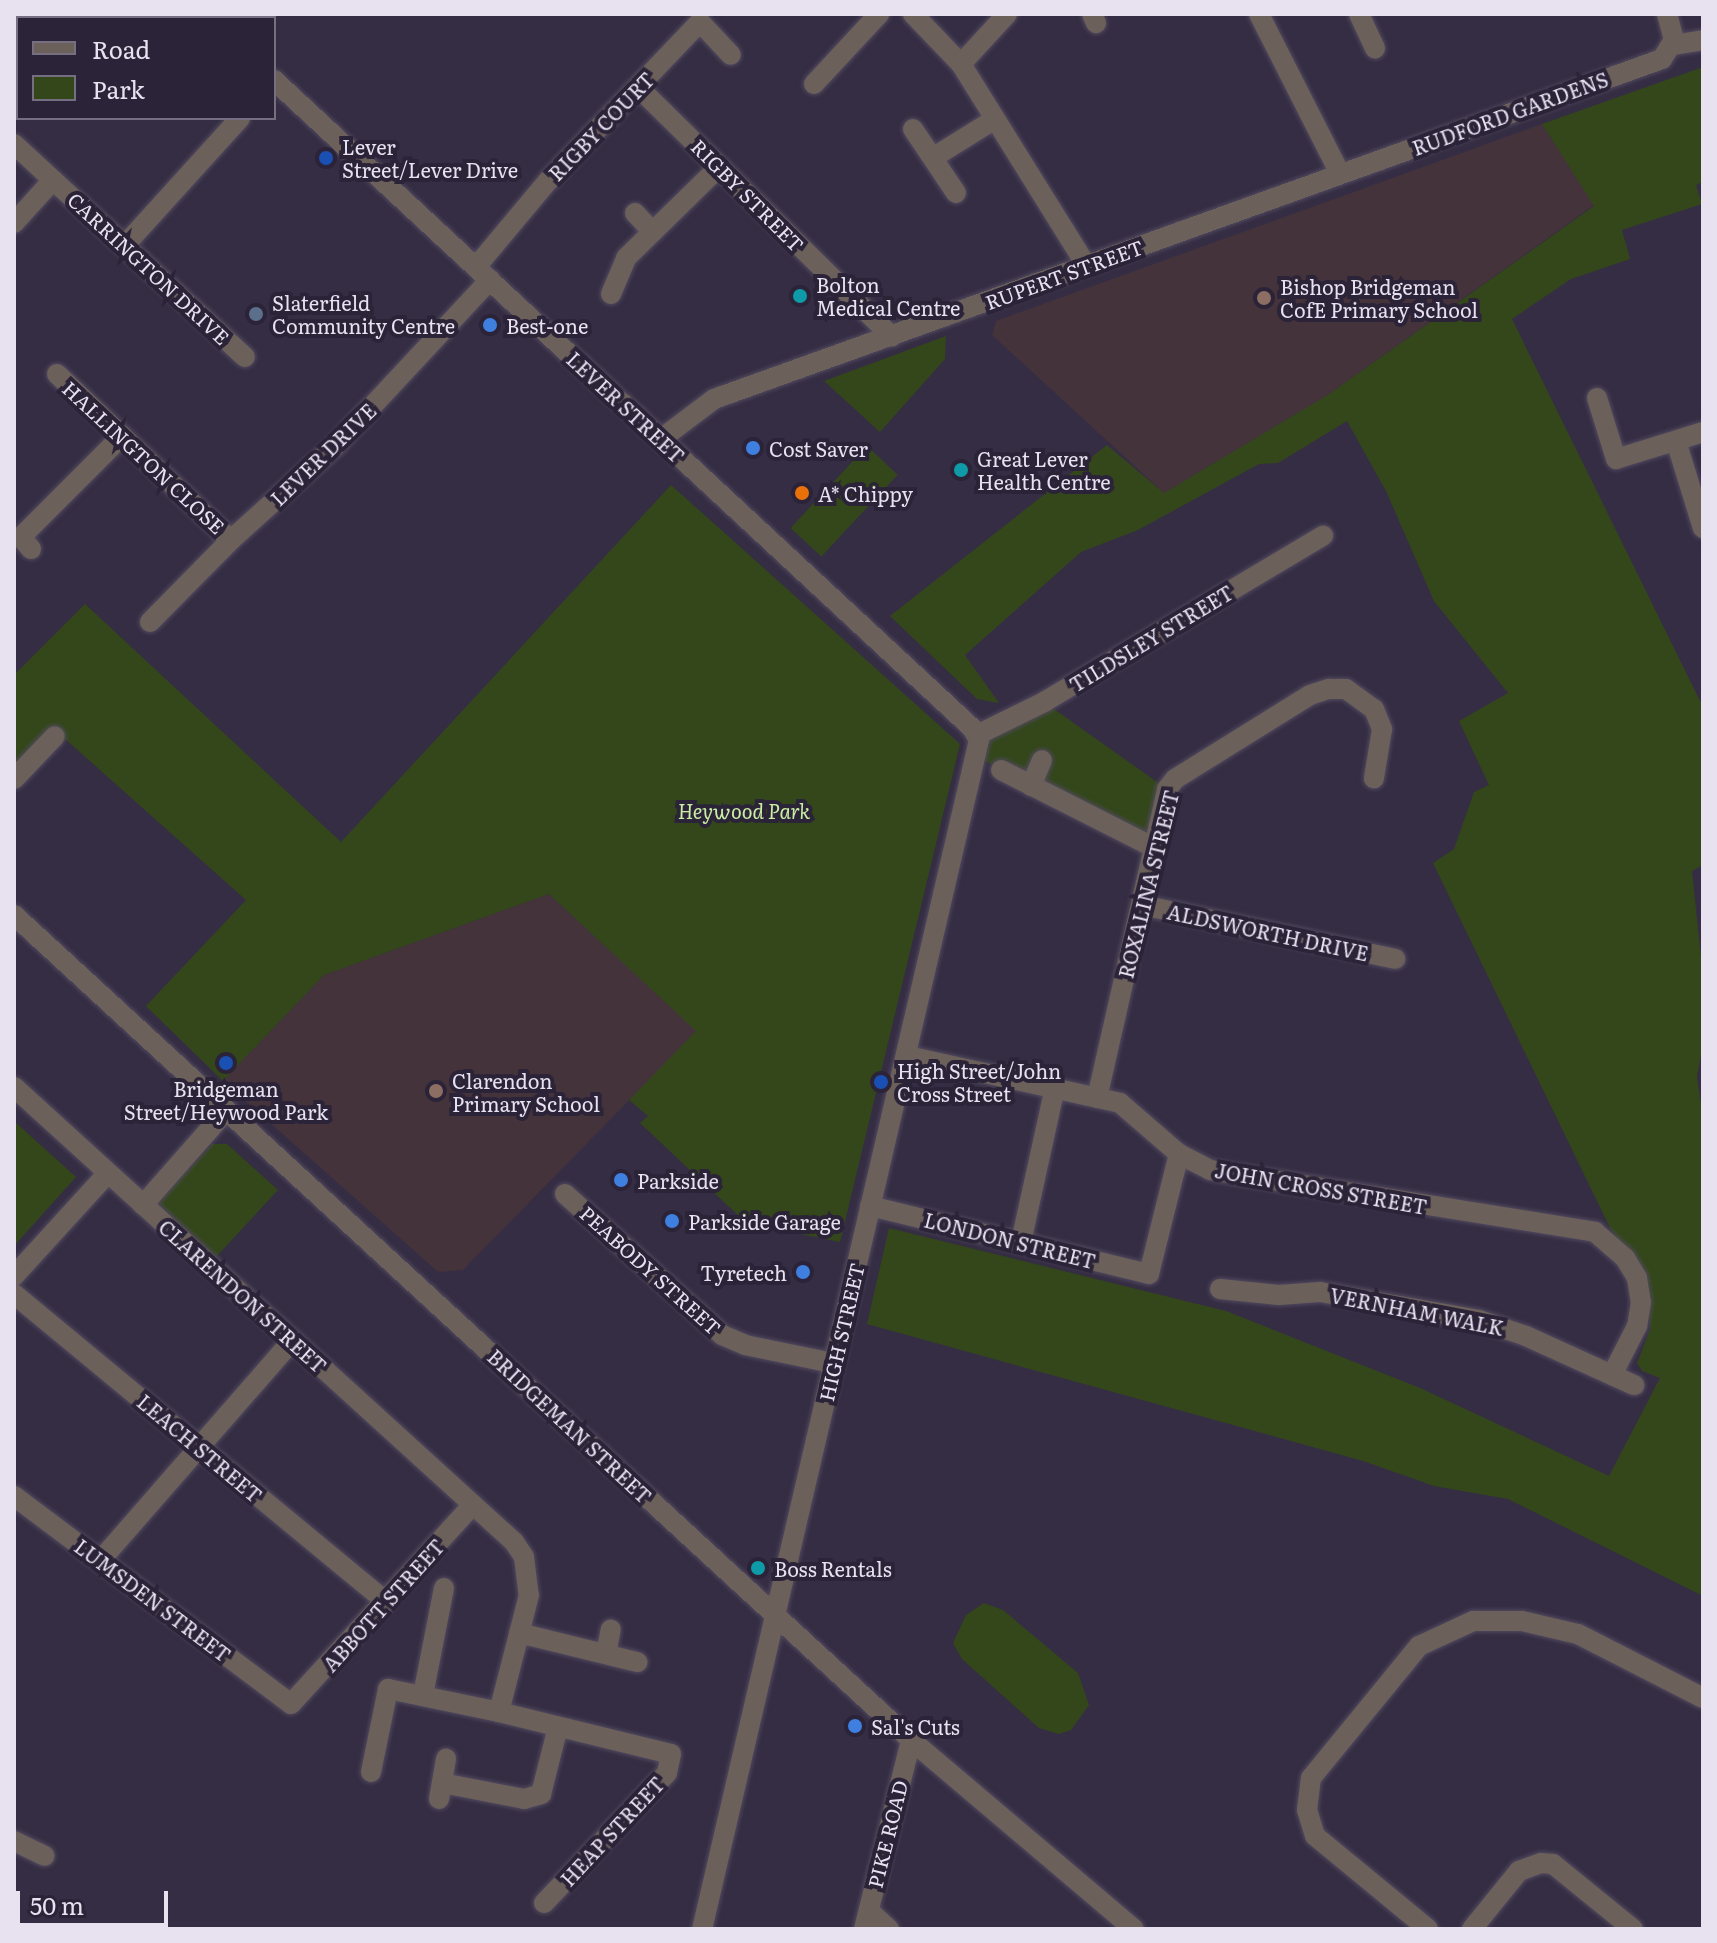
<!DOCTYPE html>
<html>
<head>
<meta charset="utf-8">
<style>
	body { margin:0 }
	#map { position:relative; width:1717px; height:1943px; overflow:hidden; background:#352d43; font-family:Literata,serif }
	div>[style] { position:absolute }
	.education>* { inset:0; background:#45333c }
	.green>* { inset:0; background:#34471b; transform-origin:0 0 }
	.roads { filter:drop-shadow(0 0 2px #514a5f) drop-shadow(0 0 2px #514a5f) }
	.minor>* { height:20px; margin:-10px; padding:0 10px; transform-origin:10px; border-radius:10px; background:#6c605b }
	.tertiary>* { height:20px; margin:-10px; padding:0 10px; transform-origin:10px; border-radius:10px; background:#6c605b }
	.dots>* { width:22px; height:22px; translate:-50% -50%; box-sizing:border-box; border:4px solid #2b2338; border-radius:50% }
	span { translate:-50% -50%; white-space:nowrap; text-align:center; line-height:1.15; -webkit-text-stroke:8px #2b2338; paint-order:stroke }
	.street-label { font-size:20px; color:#e7e1f0 }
	.poi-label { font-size:20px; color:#e7e1f0 }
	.left { translate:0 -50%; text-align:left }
	.right { translate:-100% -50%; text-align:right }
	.park-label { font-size:20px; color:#c9eda2; font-style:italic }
	.frame { position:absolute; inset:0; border:16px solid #e7e1f0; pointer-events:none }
	.legend { position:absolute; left:16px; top:16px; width:260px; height:104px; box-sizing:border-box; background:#2b2338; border:2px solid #766f82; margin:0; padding:10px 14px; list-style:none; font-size:24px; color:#e7e1f0 }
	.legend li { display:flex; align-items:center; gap:16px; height:40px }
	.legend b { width:40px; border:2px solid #766f82 }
	.scale { position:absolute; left:16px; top:1891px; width:152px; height:36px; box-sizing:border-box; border:4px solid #e7e1f0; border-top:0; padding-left:10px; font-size:24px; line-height:28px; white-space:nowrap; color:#e7e1f0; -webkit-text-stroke:6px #2b2338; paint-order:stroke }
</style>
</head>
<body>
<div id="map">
	<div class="education">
		<i style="clip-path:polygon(1542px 124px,1594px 205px,1329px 394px,1164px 493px,992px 335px,996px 321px)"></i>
		<i style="clip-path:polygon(549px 894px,697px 1031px,463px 1270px,438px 1272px,223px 1081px,324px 975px)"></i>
	</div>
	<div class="green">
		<i style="clip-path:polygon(1703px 67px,1703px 182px,1696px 185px,1702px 204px,1622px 230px,1630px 259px,1571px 279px,1512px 319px,1703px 707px,1703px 865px,1692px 871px,1703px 976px,1703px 1044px,1697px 1077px,1703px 1117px,1703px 1596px,1508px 1499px,1434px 1486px,1363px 1461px,867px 1324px,889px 1228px,1226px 1311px,1420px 1388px,1609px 1476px,1660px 1378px,1642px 1371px,1637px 1363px,1650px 1329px,1647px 1277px,1612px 1232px,1433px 863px,1454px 849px,1474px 792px,1489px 785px,1459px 721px,1508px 693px,1434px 601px,1386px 491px,1347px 421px,1278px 463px,1259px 464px,1138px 530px,1081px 552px,965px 655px,999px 703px,977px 699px,890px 616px,1107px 445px,1164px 493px,1329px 394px,1594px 206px,1542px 124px)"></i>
		<i style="clip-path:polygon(946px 336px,945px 359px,880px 432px,824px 381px)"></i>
		<i style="left:867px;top:446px;width:42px;height:112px;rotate:43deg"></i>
		<i style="clip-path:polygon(671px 485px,960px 744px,840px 1242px,791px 1232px,768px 1221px,758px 1234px,640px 1123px,648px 1116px,629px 1100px,696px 1031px,549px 894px,324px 975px,223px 1081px,146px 1006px,246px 900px,55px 730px,14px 773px,14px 675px,85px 604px,341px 842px)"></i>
		<i style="clip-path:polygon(1044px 702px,1167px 789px,1153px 847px,977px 757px,977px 735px)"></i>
		<i style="clip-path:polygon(14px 1121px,76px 1177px,14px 1246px)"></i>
		<i style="clip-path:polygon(212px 1144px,227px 1144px,278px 1190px,216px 1257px,158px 1203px)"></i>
		<i style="clip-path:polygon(984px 1603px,1003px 1610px,1078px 1673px,1089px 1705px,1071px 1730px,1059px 1734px,1039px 1728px,962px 1659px,953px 1643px,966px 1615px)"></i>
	</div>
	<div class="roads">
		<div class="minor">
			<i style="left:913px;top:14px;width:69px;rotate:46.2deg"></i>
			<i style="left:961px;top:64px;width:237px;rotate:58.1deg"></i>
			<i style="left:1092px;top:14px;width:10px;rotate:66deg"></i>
			<i style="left:1259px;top:14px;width:179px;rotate:63.1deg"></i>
			<i style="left:1359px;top:14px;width:38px;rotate:65deg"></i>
			<i style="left:1673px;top:45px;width:30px;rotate:-9deg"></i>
			<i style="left:961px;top:64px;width:68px;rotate:-47.4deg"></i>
			<i style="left:814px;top:84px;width:96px;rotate:-47.1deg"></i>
			<i style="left:638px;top:87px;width:356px;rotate:44.5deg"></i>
			<i style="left:913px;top:129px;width:77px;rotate:56.1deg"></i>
			<i style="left:14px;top:144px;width:314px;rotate:42.7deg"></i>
			<i style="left:934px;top:157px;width:72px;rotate:-31.9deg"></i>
			<i style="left:635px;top:213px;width:26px;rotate:47deg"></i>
			<i style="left:14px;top:223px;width:58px;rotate:-47.8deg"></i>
			<i style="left:125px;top:245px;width:171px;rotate:-47.8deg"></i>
			<i style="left:476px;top:267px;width:112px;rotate:-50.1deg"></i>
			<i style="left:548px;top:181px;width:220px;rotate:-46.3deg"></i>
			<i style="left:700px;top:22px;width:45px;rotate:46.8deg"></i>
			<i style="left:611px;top:294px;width:39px;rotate:-67deg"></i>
			<i style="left:626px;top:258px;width:130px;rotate:-44.4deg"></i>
			<i style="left:57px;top:374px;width:240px;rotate:43.7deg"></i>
			<i style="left:1597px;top:398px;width:64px;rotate:72.7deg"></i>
			<i style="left:1616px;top:459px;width:91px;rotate:-17.2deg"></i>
			<i style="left:661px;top:439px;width:66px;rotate:-37deg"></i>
			<i style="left:714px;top:399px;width:1007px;rotate:-19.73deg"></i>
			<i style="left:1662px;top:59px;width:22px;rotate:-58deg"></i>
			<i style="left:1674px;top:40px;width:27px;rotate:-105deg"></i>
			<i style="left:1676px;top:441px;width:91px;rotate:72.8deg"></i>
			<i style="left:31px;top:549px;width:16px;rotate:-130deg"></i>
			<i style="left:21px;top:537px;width:143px;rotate:-45deg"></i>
			<i style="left:150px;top:622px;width:115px;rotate:-45.4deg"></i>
			<i style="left:231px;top:540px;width:139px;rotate:-42.1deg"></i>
			<i style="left:334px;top:447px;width:229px;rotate:-47deg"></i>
			<i style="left:977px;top:735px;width:75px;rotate:-26.2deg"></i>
			<i style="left:1044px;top:702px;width:325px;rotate:-30.8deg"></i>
			<i style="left:1001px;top:770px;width:170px;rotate:26.9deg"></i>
			<i style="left:14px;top:779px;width:59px;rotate:-46.4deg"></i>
			<i style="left:1031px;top:786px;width:28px;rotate:-67deg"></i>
			<i style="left:1142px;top:905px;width:259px;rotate:12deg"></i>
			<i style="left:907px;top:1056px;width:218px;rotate:12.4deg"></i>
			<i style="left:1120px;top:1103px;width:78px;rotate:40.8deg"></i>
			<i style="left:1179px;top:1154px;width:35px;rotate:27deg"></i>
			<i style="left:1210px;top:1170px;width:390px;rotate:9.1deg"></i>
			<i style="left:1595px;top:1232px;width:40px;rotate:41deg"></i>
			<i style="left:1625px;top:1258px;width:23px;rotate:59deg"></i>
			<i style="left:1637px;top:1278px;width:24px;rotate:81deg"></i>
			<i style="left:1641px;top:1302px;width:24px;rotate:99deg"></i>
			<i style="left:1637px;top:1326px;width:55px;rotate:117deg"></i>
			<i style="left:14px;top:1087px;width:676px;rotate:42.3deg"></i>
			<i style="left:514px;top:1542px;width:18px;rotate:56deg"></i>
			<i style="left:524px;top:1557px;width:38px;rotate:83deg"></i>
			<i style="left:529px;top:1595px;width:121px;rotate:104.4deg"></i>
			<i style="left:499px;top:1712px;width:177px;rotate:13.7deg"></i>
			<i style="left:671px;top:1754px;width:19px;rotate:102deg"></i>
			<i style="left:667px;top:1773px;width:179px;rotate:133.4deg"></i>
			<i style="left:1097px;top:1098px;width:317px;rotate:-77.2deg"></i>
			<i style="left:1167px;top:789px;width:13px;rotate:-51deg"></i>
			<i style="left:1175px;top:779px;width:159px;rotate:-31.9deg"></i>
			<i style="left:1310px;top:695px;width:20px;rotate:-18deg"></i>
			<i style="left:1329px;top:689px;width:17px"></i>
			<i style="left:1346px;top:689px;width:34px;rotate:36deg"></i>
			<i style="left:1374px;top:709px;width:22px;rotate:68deg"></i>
			<i style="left:1382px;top:729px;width:50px;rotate:99.3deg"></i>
			<i style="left:565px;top:1194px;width:211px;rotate:41.9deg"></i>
			<i style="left:722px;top:1335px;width:25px;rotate:23deg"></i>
			<i style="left:745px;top:1345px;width:90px;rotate:11.6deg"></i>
			<i style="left:143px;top:1205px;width:125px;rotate:-48.6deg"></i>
			<i style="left:870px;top:1206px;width:287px;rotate:13.7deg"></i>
			<i style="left:1149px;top:1274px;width:124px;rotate:-76deg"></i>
			<i style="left:1021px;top:1242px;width:158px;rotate:-77.6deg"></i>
			<i style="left:14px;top:1276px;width:139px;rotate:-47.6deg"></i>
			<i style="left:1220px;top:1289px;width:59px;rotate:5.8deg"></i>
			<i style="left:1279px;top:1295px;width:41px;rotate:-4.2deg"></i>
			<i style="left:1320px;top:1292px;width:161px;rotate:10deg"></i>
			<i style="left:1479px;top:1320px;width:50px;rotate:18.8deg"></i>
			<i style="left:1526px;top:1336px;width:119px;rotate:24.4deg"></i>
			<i style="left:14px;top:1294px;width:483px;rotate:39.6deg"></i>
			<i style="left:14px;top:1496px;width:346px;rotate:36.9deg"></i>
			<i style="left:291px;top:1704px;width:270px;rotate:-47.6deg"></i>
			<i style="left:100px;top:1561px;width:291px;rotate:-48.9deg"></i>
			<i style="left:519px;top:1633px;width:122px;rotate:13.8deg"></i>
			<i style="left:606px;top:1654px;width:25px;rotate:-79deg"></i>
			<i style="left:423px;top:1695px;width:109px;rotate:-78.9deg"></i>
			<i style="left:371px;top:1772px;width:85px;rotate:-78.4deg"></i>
			<i style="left:388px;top:1689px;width:113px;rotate:11.7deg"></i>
			<i style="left:442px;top:1783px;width:84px;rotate:11deg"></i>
			<i style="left:524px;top:1799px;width:18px;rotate:-16deg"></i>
			<i style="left:541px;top:1794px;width:69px;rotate:-75.8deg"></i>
			<i style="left:439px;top:1799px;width:41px;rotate:-80.1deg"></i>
			<i style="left:14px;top:1841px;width:34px;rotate:26deg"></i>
			<i style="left:869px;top:1911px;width:27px;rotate:42deg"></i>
			<i style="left:864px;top:1929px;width:195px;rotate:-76deg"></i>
			<i style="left:1428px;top:1929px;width:146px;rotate:-140.5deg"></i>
			<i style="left:1315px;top:1836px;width:27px;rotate:-107deg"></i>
			<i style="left:1307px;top:1810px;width:32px;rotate:-83deg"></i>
			<i style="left:1311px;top:1778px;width:171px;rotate:-50.7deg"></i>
			<i style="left:1419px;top:1646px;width:60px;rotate:-24.8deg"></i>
			<i style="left:1473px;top:1621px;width:49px"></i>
			<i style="left:1522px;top:1621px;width:57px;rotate:13.1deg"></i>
			<i style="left:1578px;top:1634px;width:140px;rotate:27.1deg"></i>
			<i style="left:1472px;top:1929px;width:75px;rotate:-51deg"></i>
			<i style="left:1519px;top:1871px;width:23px;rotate:-20deg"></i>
			<i style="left:1541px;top:1863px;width:12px;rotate:5deg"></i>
			<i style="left:1553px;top:1864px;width:103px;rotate:39.1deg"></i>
		</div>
		<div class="tertiary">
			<i style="left:203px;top:14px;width:6px;rotate:39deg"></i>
			<i style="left:70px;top:18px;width:6px;rotate:-45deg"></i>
			<i style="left:14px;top:77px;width:6px;rotate:-51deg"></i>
			<i style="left:274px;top:80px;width:952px;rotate:42.87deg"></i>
			<i style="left:972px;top:728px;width:14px;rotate:60deg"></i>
			<i style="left:979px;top:740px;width:1221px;rotate:103.11deg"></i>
			<i style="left:14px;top:915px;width:1219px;rotate:42.61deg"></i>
			<i style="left:911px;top:1740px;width:292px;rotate:40.3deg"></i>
		</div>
	</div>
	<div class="dots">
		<i style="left:326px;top:158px;background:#1a4fb4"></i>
		<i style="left:800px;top:296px;background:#0f9aa8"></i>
		<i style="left:1264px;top:298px;background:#8d6e63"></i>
		<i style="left:256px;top:314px;background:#5c6f8a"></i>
		<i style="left:490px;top:325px;background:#3f7fe0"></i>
		<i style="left:753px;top:448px;background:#3f7fe0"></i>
		<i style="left:961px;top:470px;background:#0f9aa8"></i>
		<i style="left:802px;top:493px;background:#e8710a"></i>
		<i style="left:226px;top:1063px;background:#1a4fb4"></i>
		<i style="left:881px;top:1082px;background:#1a4fb4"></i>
		<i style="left:436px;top:1091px;background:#8d6e63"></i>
		<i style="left:621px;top:1180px;background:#3f7fe0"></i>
		<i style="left:672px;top:1221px;background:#3f7fe0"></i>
		<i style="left:803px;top:1272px;background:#3f7fe0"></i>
		<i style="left:758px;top:1568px;background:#0f9aa8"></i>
		<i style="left:855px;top:1726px;background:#3f7fe0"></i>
	</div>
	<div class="street-label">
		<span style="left:1510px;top:113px;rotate:-20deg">RUDFORD GARDENS</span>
		<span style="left:601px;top:126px;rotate:-46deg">RIGBY COURT</span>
		<span style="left:748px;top:195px;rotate:45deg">RIGBY STREET</span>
		<span style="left:149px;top:268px;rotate:43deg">CARRINGTON DRIVE</span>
		<span style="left:1064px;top:274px;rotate:-20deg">RUPERT STREET</span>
		<span style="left:626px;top:407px;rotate:43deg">LEVER STREET</span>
		<span style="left:323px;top:454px;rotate:-44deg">LEVER DRIVE</span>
		<span style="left:144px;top:457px;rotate:43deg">HALLINGTON CLOSE</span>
		<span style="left:1151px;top:638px;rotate:-31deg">TILDSLEY STREET</span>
		<span style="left:1148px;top:884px;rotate:-76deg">ROXALINA STREET</span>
		<span style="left:1268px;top:932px;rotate:12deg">ALDSWORTH DRIVE</span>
		<span style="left:1321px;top:1188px;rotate:10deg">JOHN CROSS STREET</span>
		<span style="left:1010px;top:1240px;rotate:14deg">LONDON STREET</span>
		<span style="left:651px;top:1270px;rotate:42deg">PEABODY STREET</span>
		<span style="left:243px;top:1296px;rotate:42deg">CLARENDON STREET</span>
		<span style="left:1417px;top:1311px;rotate:11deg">VERNHAM WALK</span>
		<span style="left:841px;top:1332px;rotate:-77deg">HIGH STREET</span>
		<span style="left:570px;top:1426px;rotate:43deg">BRIDGEMAN STREET</span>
		<span style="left:200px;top:1448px;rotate:40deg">LEACH STREET</span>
		<span style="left:153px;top:1600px;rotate:37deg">LUMSDEN STREET</span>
		<span style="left:383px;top:1605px;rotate:-48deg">ABBOTT STREET</span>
		<span style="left:612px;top:1831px;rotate:-47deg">HEAP STREET</span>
		<span style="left:887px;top:1834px;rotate:-76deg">PIKE ROAD</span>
	</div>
	<div class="poi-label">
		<span class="left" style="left:342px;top:158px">Lever<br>Street/Lever Drive</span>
		<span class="left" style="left:816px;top:296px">Bolton<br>Medical Centre</span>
		<span class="left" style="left:1280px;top:298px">Bishop Bridgeman<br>CofE Primary School</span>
		<span class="left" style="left:272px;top:314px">Slaterfield<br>Community Centre</span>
		<span class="left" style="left:506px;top:325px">Best-one</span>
		<span class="left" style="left:769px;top:448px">Cost Saver</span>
		<span class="left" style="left:977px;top:470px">Great Lever<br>Health Centre</span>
		<span class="left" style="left:818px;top:493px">A* Chippy</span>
		<span class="left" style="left:897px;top:1082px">High Street/John<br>Cross Street</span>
		<span class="left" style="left:452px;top:1092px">Clarendon<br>Primary School</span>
		<span style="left:226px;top:1100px">Bridgeman<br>Street/Heywood Park</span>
		<span class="left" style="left:637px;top:1180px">Parkside</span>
		<span class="left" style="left:688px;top:1221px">Parkside Garage</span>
		<span class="right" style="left:787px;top:1272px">Tyretech</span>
		<span class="left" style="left:774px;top:1568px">Boss Rentals</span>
		<span class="left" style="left:871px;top:1726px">Sal's Cuts</span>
	</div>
	<div class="park-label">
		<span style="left:744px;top:810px">Heywood Park</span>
	</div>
	<div class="frame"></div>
	<ul class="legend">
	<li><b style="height:10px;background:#6c605b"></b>Road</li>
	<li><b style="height:22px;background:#34471b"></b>Park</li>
	</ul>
	<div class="scale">50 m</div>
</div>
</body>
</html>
